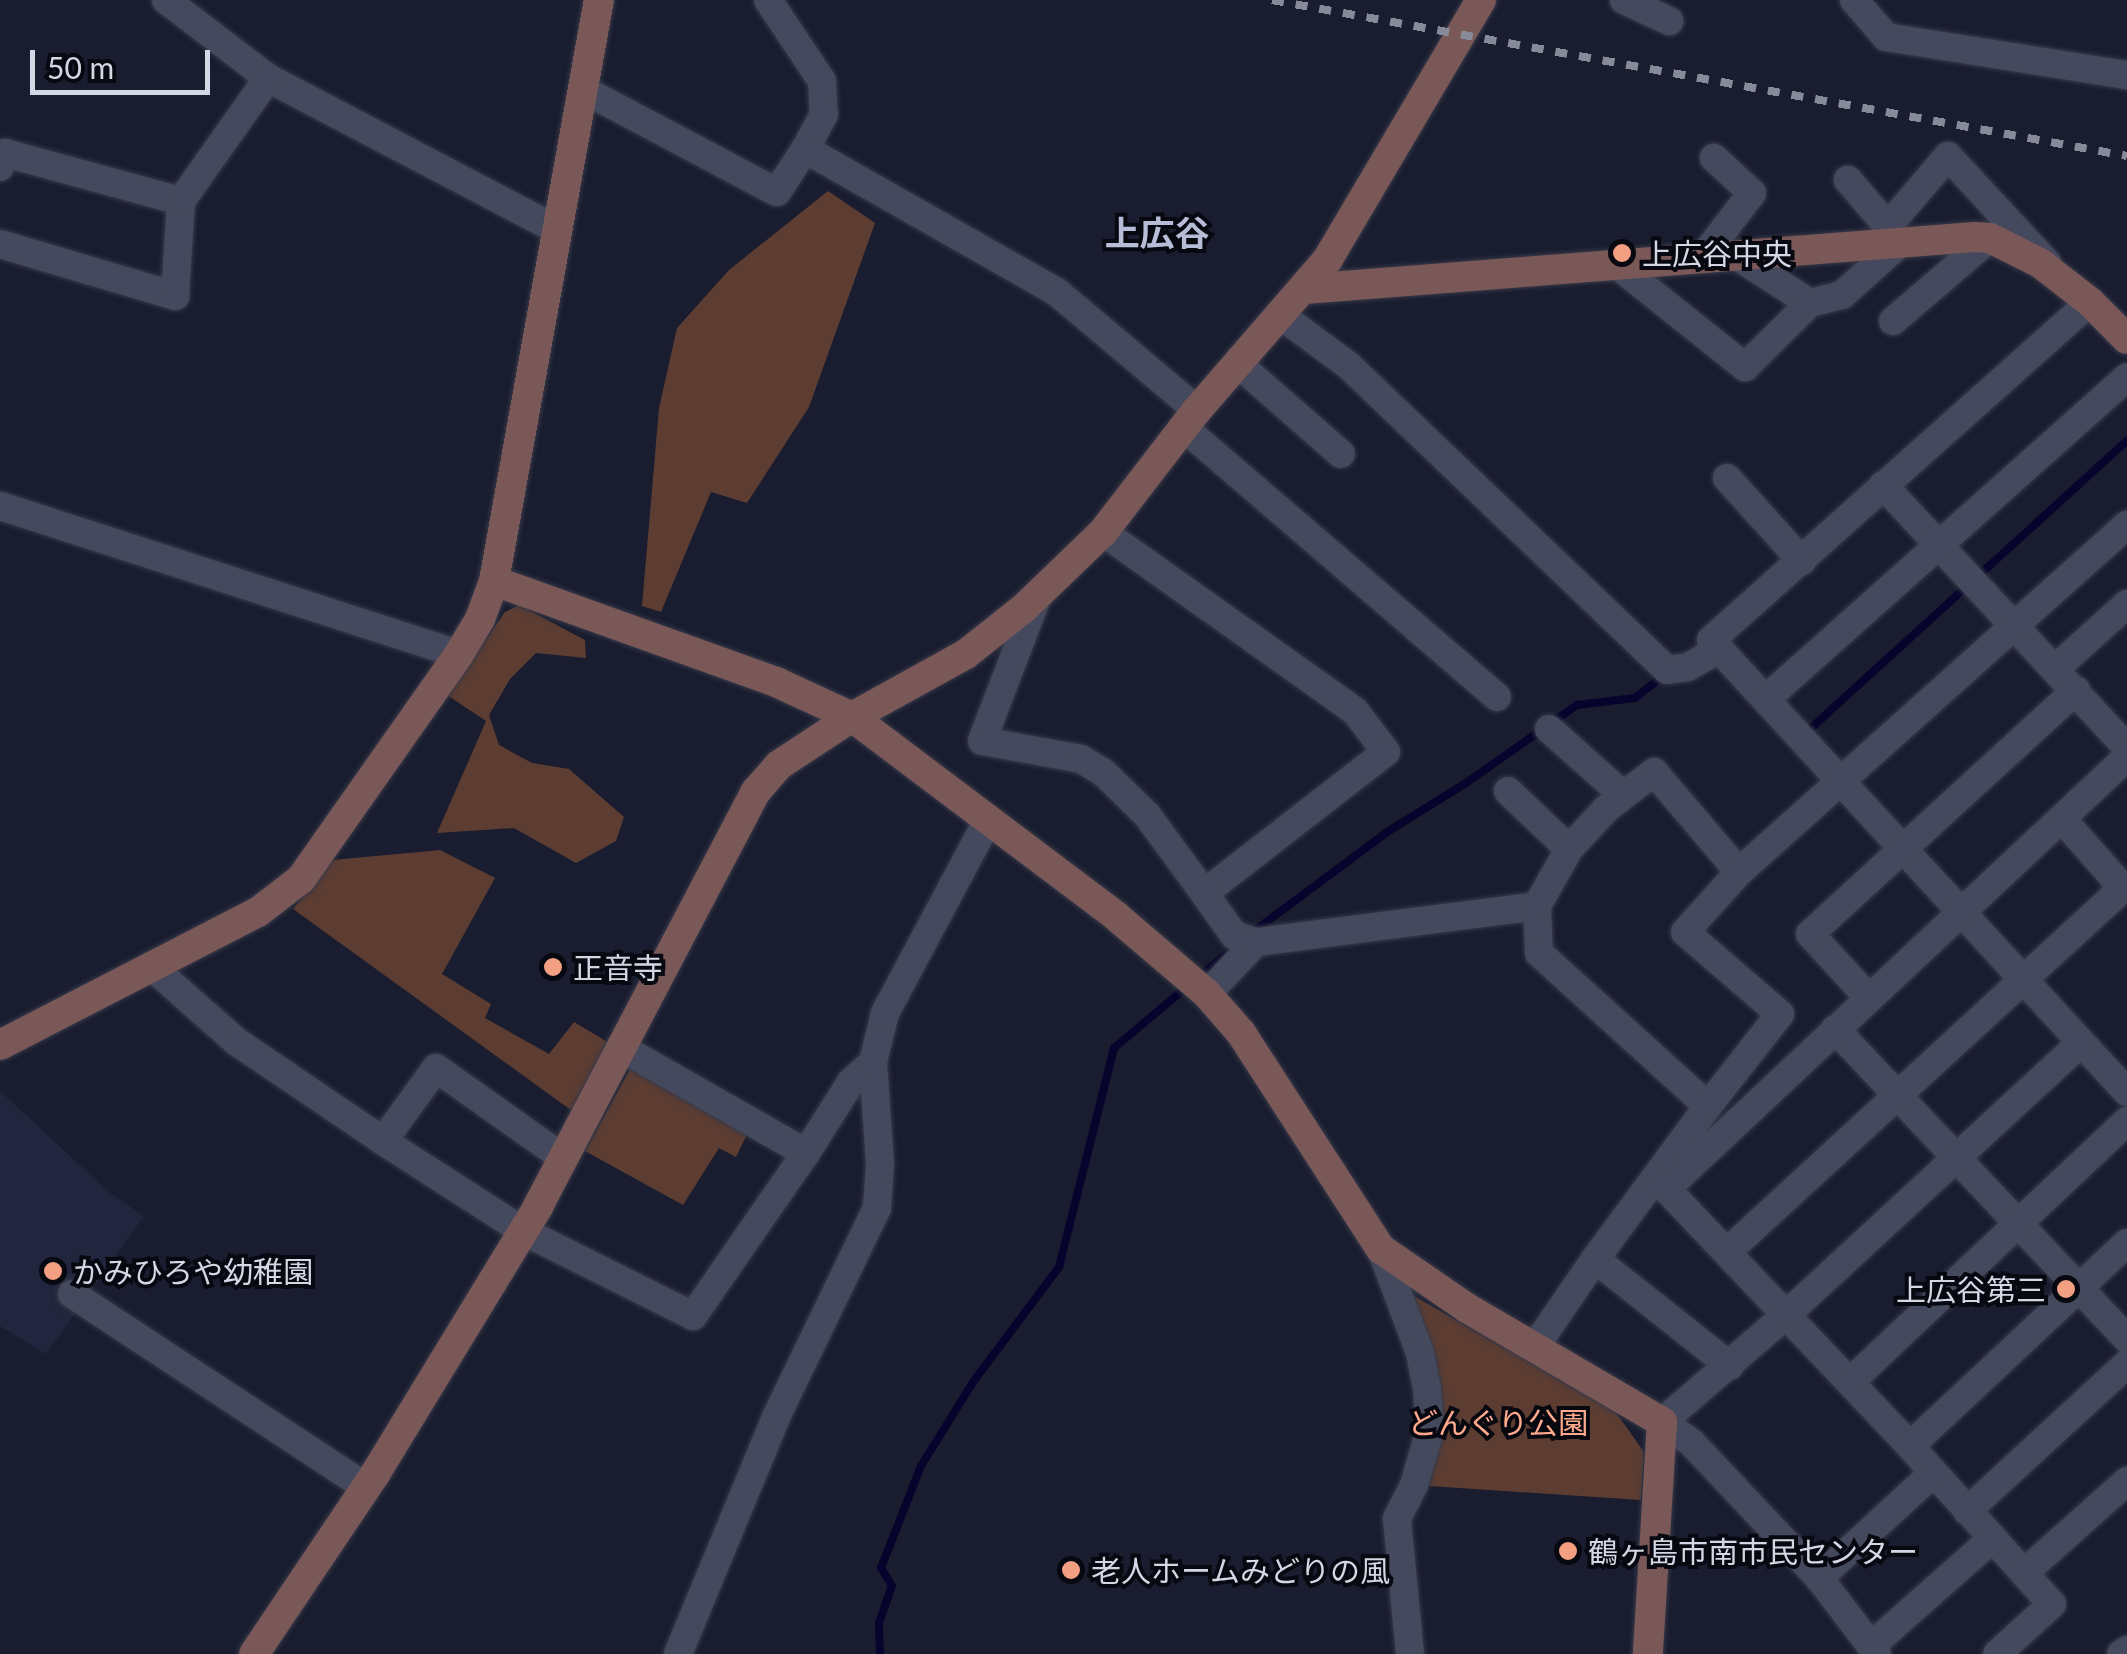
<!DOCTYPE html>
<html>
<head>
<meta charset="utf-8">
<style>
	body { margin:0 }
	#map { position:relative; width:2127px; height:1654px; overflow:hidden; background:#191d2f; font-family:Lato,"Noto Sans JP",sans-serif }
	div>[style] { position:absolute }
	.built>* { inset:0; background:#21263e }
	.green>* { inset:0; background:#5d3d32 }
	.stream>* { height:8px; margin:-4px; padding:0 4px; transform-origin:4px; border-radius:4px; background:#06042c }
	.roads { filter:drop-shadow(0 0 2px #373948) drop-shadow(0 0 2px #373948) }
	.street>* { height:28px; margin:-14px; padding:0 14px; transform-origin:14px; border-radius:14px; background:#44495d }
	.secondary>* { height:30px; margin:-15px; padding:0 15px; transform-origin:15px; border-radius:15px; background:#7b5858 }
	.rail>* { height:8px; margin-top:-4px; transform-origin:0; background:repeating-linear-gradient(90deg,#878a99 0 12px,transparent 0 24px) }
	.dots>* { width:28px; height:28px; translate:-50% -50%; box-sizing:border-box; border:5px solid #070810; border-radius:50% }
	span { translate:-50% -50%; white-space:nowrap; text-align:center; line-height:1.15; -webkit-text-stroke:8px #070810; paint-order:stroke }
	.poi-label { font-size:30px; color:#d4d7e4 }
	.left { translate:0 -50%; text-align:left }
	.right { translate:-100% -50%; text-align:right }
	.park-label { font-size:30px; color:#fea98b }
	.quarter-label { font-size:35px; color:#b7bdd6; font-weight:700 }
	.scale { position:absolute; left:30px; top:50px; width:180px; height:45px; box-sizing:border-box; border:5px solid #d4d7e4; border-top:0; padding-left:12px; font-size:30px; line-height:35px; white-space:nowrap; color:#d4d7e4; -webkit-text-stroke:8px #070810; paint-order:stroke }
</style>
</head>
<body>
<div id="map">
	<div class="built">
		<i style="clip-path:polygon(0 1091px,110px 1193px,144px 1216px,46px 1354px,0 1326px)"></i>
	</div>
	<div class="green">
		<i style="clip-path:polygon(828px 191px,875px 223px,809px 407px,747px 503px,711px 492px,661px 612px,642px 606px,659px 408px,677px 328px,729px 270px)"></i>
		<i style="clip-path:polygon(519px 605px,585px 640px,586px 658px,536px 653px,510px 679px,489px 715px,499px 745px,532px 763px,569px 769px,624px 817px,616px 841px,576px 863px,514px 828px,437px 833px,486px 721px,447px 695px,505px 612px)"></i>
		<i style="clip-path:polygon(440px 850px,495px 878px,442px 974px,491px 1004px,485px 1018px,549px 1054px,574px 1022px,611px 1044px,575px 1113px,293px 909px,333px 860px)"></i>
		<i style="clip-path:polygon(634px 1062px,750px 1128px,736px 1157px,719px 1148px,683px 1205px,585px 1151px)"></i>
		<i style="clip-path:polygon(1407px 1292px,1615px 1411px,1644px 1452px,1641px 1500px,1414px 1485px,1430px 1430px)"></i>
	</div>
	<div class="stream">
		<i style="left:1810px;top:729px;width:428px;rotate:-42.3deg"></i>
		<i style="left:1253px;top:932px;width:167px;rotate:-36.7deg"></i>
		<i style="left:1387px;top:832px;width:93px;rotate:-31.8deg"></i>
		<i style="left:1466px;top:783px;width:136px;rotate:-35.1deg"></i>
		<i style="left:1577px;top:705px;width:58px;rotate:-6.9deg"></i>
		<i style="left:1635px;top:698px;width:33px;rotate:-38deg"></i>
		<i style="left:1199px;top:977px;width:42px;rotate:-40.2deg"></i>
		<i style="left:880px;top:1654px;width:31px;rotate:-92deg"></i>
		<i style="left:879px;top:1623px;width:39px;rotate:-71deg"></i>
		<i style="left:892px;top:1586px;width:21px;rotate:-121deg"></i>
		<i style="left:881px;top:1568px;width:110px;rotate:-68.6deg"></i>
		<i style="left:921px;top:1466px;width:99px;rotate:-58.2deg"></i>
		<i style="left:973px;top:1382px;width:144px;rotate:-53.2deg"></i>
		<i style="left:1059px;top:1267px;width:226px;rotate:-75.9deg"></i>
		<i style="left:1114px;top:1048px;width:97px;rotate:-40deg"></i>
	</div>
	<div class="roads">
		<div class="street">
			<i style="left:166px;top:0;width:128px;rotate:37.4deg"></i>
			<i style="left:268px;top:78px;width:327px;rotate:27.7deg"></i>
			<i style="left:768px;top:0;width:97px;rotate:56.3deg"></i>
			<i style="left:822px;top:81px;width:33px;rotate:87deg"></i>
			<i style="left:824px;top:114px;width:40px;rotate:118deg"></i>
			<i style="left:805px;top:149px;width:291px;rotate:29.6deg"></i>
			<i style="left:1058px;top:293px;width:182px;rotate:40.1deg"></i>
			<i style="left:1624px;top:0;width:50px;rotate:25deg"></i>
			<i style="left:1854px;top:0;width:49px;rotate:49.1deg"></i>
			<i style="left:1886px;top:37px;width:244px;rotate:9deg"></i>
			<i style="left:584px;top:90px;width:218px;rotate:27.9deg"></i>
			<i style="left:777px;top:192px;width:51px;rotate:-56.9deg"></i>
			<i style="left:0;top:167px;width:15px;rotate:-70deg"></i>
			<i style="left:5px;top:153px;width:182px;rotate:15.3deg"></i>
			<i style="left:1888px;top:226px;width:92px;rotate:-49.4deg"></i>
			<i style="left:1948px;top:156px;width:146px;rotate:47.2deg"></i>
			<i style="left:0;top:244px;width:183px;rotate:16.5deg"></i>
			<i style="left:175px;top:296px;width:95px;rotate:-86.4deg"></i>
			<i style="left:181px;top:201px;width:151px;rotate:-54.7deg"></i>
			<i style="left:1735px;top:255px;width:89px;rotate:32.6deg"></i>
			<i style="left:1702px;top:258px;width:82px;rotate:-52.4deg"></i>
			<i style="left:1752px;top:193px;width:52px;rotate:-137.4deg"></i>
			<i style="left:1617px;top:265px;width:164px;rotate:38.6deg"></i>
			<i style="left:1745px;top:367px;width:91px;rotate:-44.6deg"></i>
			<i style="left:1810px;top:303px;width:33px;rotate:-14deg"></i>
			<i style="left:1842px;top:295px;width:79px;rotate:-41.9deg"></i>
			<i style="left:1901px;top:242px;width:82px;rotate:-130.5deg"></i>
			<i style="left:1279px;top:314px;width:86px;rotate:36.5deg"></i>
			<i style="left:1348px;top:365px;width:441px;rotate:43.7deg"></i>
			<i style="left:1667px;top:670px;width:21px;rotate:-8deg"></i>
			<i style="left:1688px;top:667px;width:36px;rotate:-30deg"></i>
			<i style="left:1719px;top:649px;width:12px;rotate:-132deg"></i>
			<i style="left:1711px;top:640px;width:508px;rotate:-41.73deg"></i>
			<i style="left:1893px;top:321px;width:128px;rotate:-40.6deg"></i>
			<i style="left:1237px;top:363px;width:138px;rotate:41.2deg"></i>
			<i style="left:1183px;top:427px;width:414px;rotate:40.7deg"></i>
			<i style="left:1727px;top:478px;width:112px;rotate:47.9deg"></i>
			<i style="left:1883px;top:485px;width:359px;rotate:47.1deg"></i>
			<i style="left:0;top:506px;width:482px;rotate:17.9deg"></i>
			<i style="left:1103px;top:532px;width:309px;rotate:35.4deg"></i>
			<i style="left:1355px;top:711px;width:51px;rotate:52.9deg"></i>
			<i style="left:1386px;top:752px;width:230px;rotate:142.2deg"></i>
			<i style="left:1204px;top:893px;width:52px;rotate:54.5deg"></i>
			<i style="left:1234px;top:935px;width:23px;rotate:18deg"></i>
			<i style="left:1038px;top:595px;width:156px;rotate:111deg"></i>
			<i style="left:982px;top:741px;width:101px;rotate:10.3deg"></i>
			<i style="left:1081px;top:759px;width:27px;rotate:31deg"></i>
			<i style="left:1104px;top:773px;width:60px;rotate:44.3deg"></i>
			<i style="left:1147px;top:815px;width:97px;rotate:53.8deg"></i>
			<i style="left:1719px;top:649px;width:602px;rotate:47.36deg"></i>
			<i style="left:2056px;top:668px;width:96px;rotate:-42deg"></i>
			<i style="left:1767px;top:698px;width:482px;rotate:-41.7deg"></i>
			<i style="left:1549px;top:729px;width:99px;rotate:41.7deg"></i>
			<i style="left:1508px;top:791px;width:84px;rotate:43.6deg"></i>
			<i style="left:1537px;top:906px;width:47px;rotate:87.6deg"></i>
			<i style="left:1539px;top:953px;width:228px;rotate:42.2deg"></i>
			<i style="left:1708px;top:1106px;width:190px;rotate:126.4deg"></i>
			<i style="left:1595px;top:1259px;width:172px;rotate:38.4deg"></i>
			<i style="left:151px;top:966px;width:115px;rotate:41.5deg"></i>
			<i style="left:237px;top:1042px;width:176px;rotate:34.1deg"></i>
			<i style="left:383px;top:1141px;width:166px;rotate:32.7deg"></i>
			<i style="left:523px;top:1231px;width:190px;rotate:26.6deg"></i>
			<i style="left:693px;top:1316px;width:198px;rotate:-55.3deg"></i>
			<i style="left:1207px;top:994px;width:71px;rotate:-46.7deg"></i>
			<i style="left:1256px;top:942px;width:283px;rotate:-7.3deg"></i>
			<i style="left:1537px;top:906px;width:65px;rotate:-60.7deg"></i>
			<i style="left:1569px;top:849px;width:54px;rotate:-47.2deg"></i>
			<i style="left:1606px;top:809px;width:61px;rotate:-37.6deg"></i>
			<i style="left:1654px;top:772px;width:131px;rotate:49.6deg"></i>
			<i style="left:1739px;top:872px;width:521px;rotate:-41.81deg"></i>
			<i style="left:1869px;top:998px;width:87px;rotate:-132.7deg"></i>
			<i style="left:1810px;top:934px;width:361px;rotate:-42.5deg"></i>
			<i style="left:1835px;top:1029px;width:426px;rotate:46.7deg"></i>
			<i style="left:620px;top:1047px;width:214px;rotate:29.7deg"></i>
			<i style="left:806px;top:1153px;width:84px;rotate:-57.6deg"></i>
			<i style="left:851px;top:1082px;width:30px;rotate:-42deg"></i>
			<i style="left:1708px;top:1106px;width:117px;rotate:-52deg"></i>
			<i style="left:1780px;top:1014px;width:125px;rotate:-139.2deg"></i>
			<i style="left:1685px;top:932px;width:81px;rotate:-48deg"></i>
			<i style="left:383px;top:1141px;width:90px;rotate:-54deg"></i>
			<i style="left:436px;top:1068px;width:156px;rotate:35.3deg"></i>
			<i style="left:1656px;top:1178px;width:369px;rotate:46.5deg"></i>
			<i style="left:1910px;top:1446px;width:212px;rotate:48.1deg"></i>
			<i style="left:2052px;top:1604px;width:74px;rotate:137.7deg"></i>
			<i style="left:1666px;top:1189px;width:632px;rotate:-43.14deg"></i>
			<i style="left:1381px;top:1249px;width:111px;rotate:69.4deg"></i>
			<i style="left:1420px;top:1353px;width:37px;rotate:79deg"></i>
			<i style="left:1427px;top:1389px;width:41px;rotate:85.8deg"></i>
			<i style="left:1430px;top:1430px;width:57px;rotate:106.2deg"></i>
			<i style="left:1414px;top:1485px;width:38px;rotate:117deg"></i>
			<i style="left:1397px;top:1519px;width:136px;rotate:84.5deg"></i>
			<i style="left:1727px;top:1252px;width:538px;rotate:-42.59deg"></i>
			<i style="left:2123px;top:888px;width:92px;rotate:-131.5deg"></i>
			<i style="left:72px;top:1294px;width:352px;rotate:33.3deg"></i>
			<i style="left:1535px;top:1347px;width:107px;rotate:-55.7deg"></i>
			<i style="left:1850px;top:1382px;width:381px;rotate:-43.3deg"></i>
			<i style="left:1910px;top:1446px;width:297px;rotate:-43.1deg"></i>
			<i style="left:1967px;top:1511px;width:217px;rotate:-42.6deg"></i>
			<i style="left:2025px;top:1572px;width:137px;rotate:-41.7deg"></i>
			<i style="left:1819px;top:1578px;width:155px;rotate:-42.6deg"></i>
			<i style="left:1871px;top:1646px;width:163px;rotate:-41.5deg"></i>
			<i style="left:678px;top:1654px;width:256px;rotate:-67.5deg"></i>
			<i style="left:776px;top:1417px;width:232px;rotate:-64.2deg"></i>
			<i style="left:877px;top:1208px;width:44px;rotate:-86.1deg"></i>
			<i style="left:880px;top:1164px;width:102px;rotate:-93.9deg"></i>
			<i style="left:873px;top:1062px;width:50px;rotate:-76.2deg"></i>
			<i style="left:885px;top:1013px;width:219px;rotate:-61.9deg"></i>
			<i style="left:1877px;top:1654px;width:96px;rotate:-127.3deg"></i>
			<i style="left:1819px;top:1578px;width:187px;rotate:-133.3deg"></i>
			<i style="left:1691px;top:1442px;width:35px;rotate:-145deg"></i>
			<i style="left:1662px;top:1422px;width:164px;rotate:-40.8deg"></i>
			<i style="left:1786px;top:1315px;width:401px;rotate:-42.7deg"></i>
			<i style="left:2121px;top:1654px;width:7px;rotate:-34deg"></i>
		</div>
		<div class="secondary">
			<i style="left:1481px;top:0;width:301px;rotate:120.6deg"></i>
			<i style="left:1328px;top:259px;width:200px;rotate:130.9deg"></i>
			<i style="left:1197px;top:410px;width:154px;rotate:127.6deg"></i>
			<i style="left:1103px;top:532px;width:110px;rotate:136.1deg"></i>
			<i style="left:1024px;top:608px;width:74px;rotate:141.6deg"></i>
			<i style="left:966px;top:654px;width:130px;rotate:151.1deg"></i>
			<i style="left:852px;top:717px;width:332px;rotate:37deg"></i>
			<i style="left:1117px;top:917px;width:118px;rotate:40.5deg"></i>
			<i style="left:1207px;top:994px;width:52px;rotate:48.9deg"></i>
			<i style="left:1241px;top:1033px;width:257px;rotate:57.1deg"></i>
			<i style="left:1381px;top:1249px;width:104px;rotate:34.5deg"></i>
			<i style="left:1467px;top:1308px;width:226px;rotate:30.3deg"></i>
			<i style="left:1662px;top:1422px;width:232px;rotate:93.5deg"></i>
			<i style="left:1304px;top:289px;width:673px;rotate:-4.43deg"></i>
			<i style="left:1975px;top:237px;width:15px;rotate:4deg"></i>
			<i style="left:1990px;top:238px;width:56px;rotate:26.6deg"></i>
			<i style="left:2040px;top:263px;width:63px;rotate:38deg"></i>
			<i style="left:2090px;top:302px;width:52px;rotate:45deg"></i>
			<i style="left:494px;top:581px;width:590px;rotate:-79.76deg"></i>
			<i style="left:0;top:1045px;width:290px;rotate:-27.3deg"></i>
			<i style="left:258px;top:912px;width:54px;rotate:-37.5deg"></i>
			<i style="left:301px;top:879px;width:275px;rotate:-54.9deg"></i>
			<i style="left:459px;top:654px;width:41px;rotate:-59deg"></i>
			<i style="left:480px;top:619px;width:40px;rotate:-69.8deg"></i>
			<i style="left:494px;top:581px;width:300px;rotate:19.7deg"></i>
			<i style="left:776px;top:682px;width:84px;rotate:24.7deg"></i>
			<i style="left:852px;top:717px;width:87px;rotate:146.7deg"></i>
			<i style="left:779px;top:765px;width:35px;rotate:131deg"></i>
			<i style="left:756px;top:791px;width:470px;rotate:117.7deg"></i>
			<i style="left:538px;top:1207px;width:313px;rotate:121.4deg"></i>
			<i style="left:375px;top:1474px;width:217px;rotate:123.9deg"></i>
		</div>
	</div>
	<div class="rail">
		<i style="left:1272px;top:0;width:869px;rotate:10.34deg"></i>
	</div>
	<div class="dots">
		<i style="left:1622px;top:253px;background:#f39f82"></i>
		<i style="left:553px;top:967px;background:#f39f82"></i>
		<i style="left:53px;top:1271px;background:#f39f82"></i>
		<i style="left:2066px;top:1289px;background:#f39f82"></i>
		<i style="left:1568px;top:1551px;background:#f39f82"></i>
		<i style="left:1071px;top:1570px;background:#f39f82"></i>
	</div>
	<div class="poi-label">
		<span class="left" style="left:1642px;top:253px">上広谷中央</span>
		<span class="left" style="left:573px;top:967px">正音寺</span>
		<span class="left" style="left:73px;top:1271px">かみひろや幼稚園</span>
		<span class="right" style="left:2046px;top:1289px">上広谷第三</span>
		<span class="left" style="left:1588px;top:1551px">鶴ヶ島市南市民センター</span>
		<span class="left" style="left:1091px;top:1570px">老人ホームみどりの風</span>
	</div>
	<div class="park-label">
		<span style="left:1498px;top:1422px">どんぐり公園</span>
	</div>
	<div class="quarter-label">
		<span style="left:1157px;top:232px">上広谷</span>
	</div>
	<div class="scale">50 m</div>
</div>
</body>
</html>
